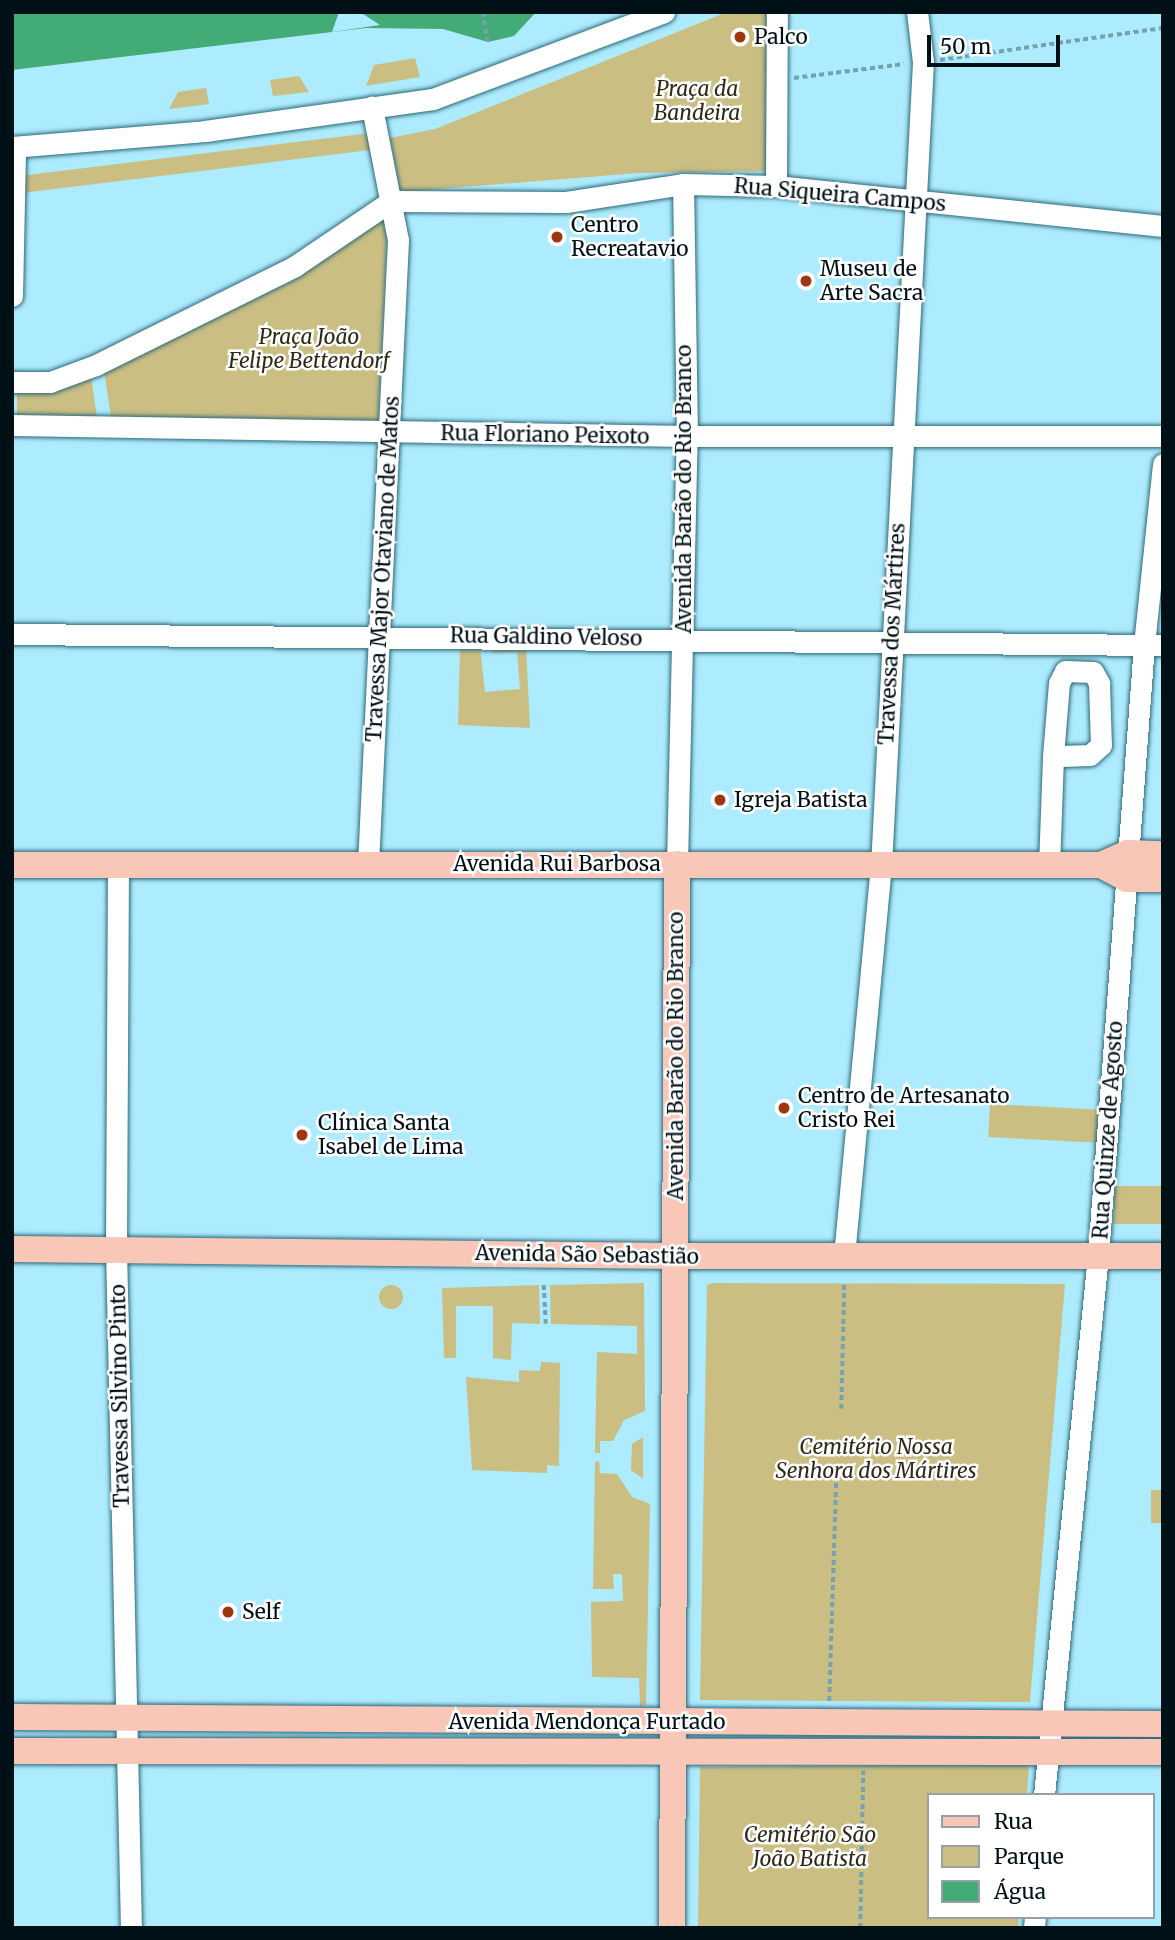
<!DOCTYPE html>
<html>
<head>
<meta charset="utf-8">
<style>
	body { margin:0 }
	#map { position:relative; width:1175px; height:1940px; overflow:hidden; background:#adebfe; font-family:Merriweather,serif }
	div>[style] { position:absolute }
	.green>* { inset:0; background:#cabe83; transform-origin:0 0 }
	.round { border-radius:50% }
	.water>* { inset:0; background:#42ab76 }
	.pier>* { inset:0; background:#adebfe }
	.path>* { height:3.5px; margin-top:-1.75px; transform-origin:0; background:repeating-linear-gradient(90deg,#73a2b1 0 5px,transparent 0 8.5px) }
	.roads { filter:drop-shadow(0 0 2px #2c6979) drop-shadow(0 0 2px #2c6979) }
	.minor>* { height:21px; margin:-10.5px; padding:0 10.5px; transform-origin:10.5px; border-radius:10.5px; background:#fff }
	.major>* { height:26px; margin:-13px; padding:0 13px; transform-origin:13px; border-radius:13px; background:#f8c7b7 }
	.dots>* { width:19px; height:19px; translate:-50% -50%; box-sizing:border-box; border:4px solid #fff; border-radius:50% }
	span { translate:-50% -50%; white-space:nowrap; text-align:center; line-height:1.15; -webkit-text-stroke:5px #fff; paint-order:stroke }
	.poi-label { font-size:21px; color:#001017 }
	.left { translate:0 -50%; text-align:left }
	.park-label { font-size:21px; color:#2d2a17; font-style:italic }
	.street-label { font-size:21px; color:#001017 }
	.frame { position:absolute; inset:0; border:14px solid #001017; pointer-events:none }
	.legend { position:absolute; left:927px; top:1793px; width:228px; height:126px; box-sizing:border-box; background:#fff; border:2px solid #999fa2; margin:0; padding:9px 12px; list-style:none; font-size:21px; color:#001017 }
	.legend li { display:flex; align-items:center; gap:14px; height:35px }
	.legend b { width:35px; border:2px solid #999fa2 }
	.scale { position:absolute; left:927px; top:35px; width:133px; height:32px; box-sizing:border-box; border:4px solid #001017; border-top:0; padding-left:9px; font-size:21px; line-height:24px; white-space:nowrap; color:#001017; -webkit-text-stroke:5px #fff; paint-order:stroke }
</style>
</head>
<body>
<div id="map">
	<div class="green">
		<i style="clip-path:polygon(727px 12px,767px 12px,770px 163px,765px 171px,638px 173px,400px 192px,390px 138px,435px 129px)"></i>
		<i style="clip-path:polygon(415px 58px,420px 77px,366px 86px,374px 65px)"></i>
		<i style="clip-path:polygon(299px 76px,309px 92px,273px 96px,270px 80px)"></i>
		<i style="clip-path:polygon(206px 88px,209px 104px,169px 109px,178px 92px)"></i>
		<i style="left:370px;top:133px;width:17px;height:349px;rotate:83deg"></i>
		<i style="clip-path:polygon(384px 215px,387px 238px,378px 425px,111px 418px,104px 370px)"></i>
		<i style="clip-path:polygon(91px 375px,97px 418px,17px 417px,17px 391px)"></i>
		<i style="clip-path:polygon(492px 647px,526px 647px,530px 728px,458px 725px,460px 648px,480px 648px,485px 692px,520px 689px,517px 652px,493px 653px)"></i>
		<i style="left:990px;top:1104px;width:110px;height:33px;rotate:3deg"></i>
		<i style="left:1114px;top:1186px;width:49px;height:38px"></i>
		<i style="clip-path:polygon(644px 1283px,645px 1411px,624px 1420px,613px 1441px,600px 1441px,600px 1453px,595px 1453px,597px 1352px,637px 1354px,637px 1326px,551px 1324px,550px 1285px)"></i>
		<i style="clip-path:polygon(713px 1283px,1065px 1284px,1030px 1702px,700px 1700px,707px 1285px)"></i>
		<i class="round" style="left:379px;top:1285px;width:24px;height:24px"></i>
		<i style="clip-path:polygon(539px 1285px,540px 1324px,512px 1323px,511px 1360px,493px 1358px,493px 1306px,456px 1306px,456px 1358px,444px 1358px,442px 1288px)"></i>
		<i style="clip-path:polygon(541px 1362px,560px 1363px,559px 1466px,547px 1465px,547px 1473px,472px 1470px,466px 1377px,519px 1382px,519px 1370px,540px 1371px)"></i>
		<i style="clip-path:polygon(643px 1437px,643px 1479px,631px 1470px,632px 1444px)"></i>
		<i style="clip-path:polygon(599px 1461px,600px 1473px,617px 1474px,632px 1497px,650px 1504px,646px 1705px,640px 1706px,639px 1678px,592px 1677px,591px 1602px,623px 1601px,622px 1574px,613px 1574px,614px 1589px,593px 1589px,595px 1462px)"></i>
		<i style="left:1163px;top:1490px;width:33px;height:12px;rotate:90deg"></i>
		<i style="clip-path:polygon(1029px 1764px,1027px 1795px,928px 1795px,928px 1917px,1019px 1917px,1018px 1928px,698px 1928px,700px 1767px)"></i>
	</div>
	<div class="water">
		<i style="clip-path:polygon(12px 12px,536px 12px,514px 36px,488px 42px,443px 29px,366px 28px,12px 70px)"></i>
	</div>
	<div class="pier">
		<i style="clip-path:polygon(339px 12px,360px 12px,380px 25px,332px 32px)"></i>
	</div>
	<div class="path">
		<i style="left:483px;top:12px;width:30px;rotate:81deg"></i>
		<i style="left:940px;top:60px;width:225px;rotate:-8.2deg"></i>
		<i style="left:794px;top:78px;width:111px;rotate:-7.3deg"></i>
		<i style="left:544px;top:1285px;width:39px;rotate:87deg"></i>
		<i style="left:841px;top:1409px;width:126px;rotate:-88.6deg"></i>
		<i style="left:829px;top:1701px;width:224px;rotate:-88.2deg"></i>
		<i style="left:860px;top:1928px;width:157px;rotate:-88.9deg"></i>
	</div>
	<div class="roads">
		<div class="minor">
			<i style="left:12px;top:147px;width:194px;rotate:-4.7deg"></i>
			<i style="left:205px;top:131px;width:230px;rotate:-8deg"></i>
			<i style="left:433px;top:99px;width:247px;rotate:-20.6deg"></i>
			<i style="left:776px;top:186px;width:174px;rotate:-89.7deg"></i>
			<i style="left:12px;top:296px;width:149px;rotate:-88.8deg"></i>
			<i style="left:12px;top:382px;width:38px"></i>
			<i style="left:50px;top:382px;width:49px;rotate:-20.3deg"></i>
			<i style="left:96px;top:365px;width:222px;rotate:-26.4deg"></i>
			<i style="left:295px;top:266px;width:116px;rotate:-34.1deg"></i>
			<i style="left:391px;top:201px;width:175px;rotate:0.3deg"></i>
			<i style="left:566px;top:202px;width:118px;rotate:-8.7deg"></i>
			<i style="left:683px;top:184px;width:93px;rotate:1.2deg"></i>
			<i style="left:776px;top:186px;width:389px;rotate:5.9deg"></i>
			<i style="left:12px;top:425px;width:675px;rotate:0.93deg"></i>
			<i style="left:687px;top:436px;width:476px"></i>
			<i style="left:12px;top:634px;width:1151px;rotate:0.55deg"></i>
			<i style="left:677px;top:864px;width:428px;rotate:-88.7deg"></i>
			<i style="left:687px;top:436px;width:252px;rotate:-90.9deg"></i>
			<i style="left:118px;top:865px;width:383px;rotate:90.3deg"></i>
			<i style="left:116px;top:1248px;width:680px;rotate:88.74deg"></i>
			<i style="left:368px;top:865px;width:626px;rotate:-87.25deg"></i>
			<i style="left:398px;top:240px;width:136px;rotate:-101.1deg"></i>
			<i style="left:1049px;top:866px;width:110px;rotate:-87.9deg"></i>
			<i style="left:1053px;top:756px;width:73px;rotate:-85.3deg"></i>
			<i style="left:1059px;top:683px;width:13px;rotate:-63deg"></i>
			<i style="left:1065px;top:671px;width:28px;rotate:2deg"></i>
			<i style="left:1093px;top:672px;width:13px;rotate:61deg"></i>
			<i style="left:1099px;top:683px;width:62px;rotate:88.2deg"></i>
			<i style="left:1101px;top:745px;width:15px;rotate:138deg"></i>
			<i style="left:1090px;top:755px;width:37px;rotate:178deg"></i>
			<i style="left:844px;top:1256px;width:392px;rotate:-84.6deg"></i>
			<i style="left:881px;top:866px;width:805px;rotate:-87.01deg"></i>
			<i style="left:923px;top:62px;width:50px;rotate:-96.8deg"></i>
			<i style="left:1044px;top:1795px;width:543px;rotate:-84.29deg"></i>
			<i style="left:1098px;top:1255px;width:612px;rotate:-85.69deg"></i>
			<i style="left:1144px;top:645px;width:182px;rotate:-84deg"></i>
			<i style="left:1034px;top:1928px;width:11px;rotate:-85deg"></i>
		</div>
		<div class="major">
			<i style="left:12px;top:865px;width:1089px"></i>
			<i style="left:1101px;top:865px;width:30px;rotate:-24deg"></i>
			<i style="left:1128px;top:853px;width:35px;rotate:2deg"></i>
			<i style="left:1101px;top:865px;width:30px;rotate:28deg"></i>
			<i style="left:1127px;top:879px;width:36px"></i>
			<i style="left:12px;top:1249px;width:664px;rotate:0.6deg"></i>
			<i style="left:676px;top:1256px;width:487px"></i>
			<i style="left:12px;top:1717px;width:1151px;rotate:0.35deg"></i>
			<i style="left:12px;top:1751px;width:1151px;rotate:0.05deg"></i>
			<i style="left:672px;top:1928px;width:1064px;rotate:-89.73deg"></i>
		</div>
	</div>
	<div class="dots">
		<i style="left:740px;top:37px;background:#9d3611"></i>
		<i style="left:557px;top:237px;background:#9d3611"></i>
		<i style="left:806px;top:281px;background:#9d3611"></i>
		<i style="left:720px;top:800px;background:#9d3611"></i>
		<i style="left:784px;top:1108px;background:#9d3611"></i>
		<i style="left:302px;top:1135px;background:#9d3611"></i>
		<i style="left:228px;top:1612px;background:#9d3611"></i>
	</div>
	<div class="poi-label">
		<span class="left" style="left:754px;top:37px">Palco</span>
		<span class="left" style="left:571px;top:237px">Centro<br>Recreatavio</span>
		<span class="left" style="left:820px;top:281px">Museu de<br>Arte Sacra</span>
		<span class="left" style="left:734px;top:800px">Igreja Batista</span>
		<span class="left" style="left:798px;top:1108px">Centro de Artesanato<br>Cristo Rei</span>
		<span class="left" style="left:318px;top:1135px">Clínica Santa<br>Isabel de Lima</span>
		<span class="left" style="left:242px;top:1612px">Self</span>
	</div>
	<div class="park-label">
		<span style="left:697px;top:101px">Praça da<br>Bandeira</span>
		<span style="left:309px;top:349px">Praça João<br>Felipe Bettendorf</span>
		<span style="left:876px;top:1459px">Cemitério Nossa<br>Senhora dos Mártires</span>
		<span style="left:810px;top:1847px">Cemitério São<br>João Batista</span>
	</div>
	<div class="street-label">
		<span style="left:840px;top:195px;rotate:5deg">Rua Siqueira Campos</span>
		<span style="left:545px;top:435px;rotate:1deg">Rua Floriano Peixoto</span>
		<span style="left:684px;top:489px;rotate:-90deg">Avenida Barão do Rio Branco</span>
		<span style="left:383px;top:569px;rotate:-87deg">Travessa Major Otaviano de Matos</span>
		<span style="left:892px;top:634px;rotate:-87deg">Travessa dos Mártires</span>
		<span style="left:546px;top:637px;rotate:1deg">Rua Galdino Veloso</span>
		<span style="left:557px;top:864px">Avenida Rui Barbosa</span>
		<span style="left:676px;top:1056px;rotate:-90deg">Avenida Barão do Rio Branco</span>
		<span style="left:1108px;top:1130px;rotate:-86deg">Rua Quinze de Agosto</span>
		<span style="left:587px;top:1255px;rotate:1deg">Avenida São Sebastião</span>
		<span style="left:120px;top:1396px;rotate:-91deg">Travessa Silvino Pinto</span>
		<span style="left:587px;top:1722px">Avenida Mendonça Furtado</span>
	</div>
	<div class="frame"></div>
	<ul class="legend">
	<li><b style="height:9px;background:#f8c7b7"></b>Rua</li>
	<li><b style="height:19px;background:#cabe83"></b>Parque</li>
	<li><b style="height:19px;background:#42ab76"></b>Água</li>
	</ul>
	<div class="scale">50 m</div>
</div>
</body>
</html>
